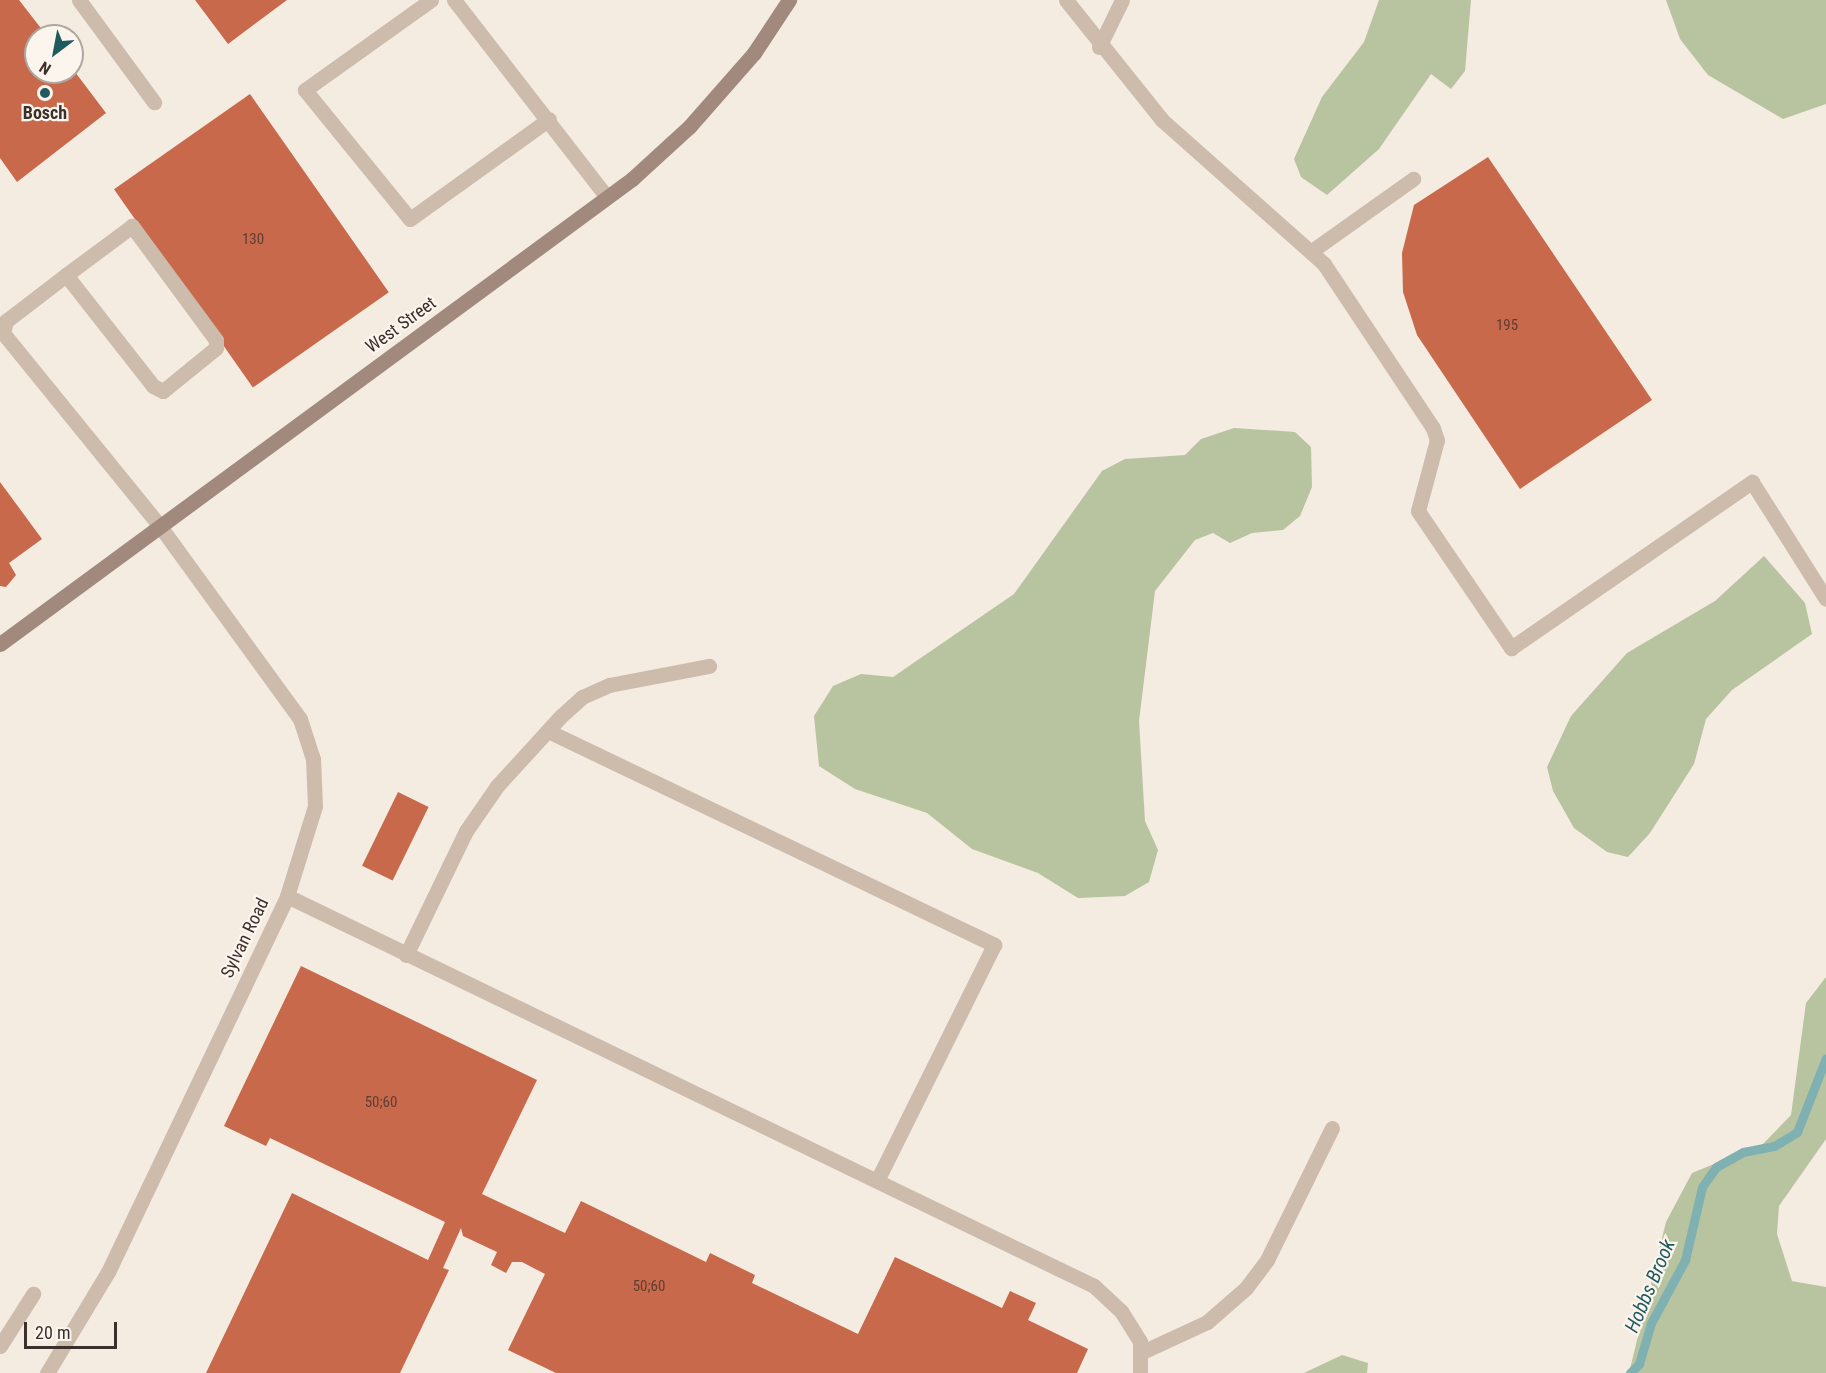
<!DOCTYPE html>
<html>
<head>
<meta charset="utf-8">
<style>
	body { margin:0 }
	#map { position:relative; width:1826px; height:1373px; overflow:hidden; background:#f4ebe1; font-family:"Roboto Condensed",sans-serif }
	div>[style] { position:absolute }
	.green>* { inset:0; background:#b8c4a0 }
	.stream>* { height:9px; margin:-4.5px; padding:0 4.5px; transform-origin:4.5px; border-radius:4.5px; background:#7fb0b2 }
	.building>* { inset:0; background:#c8694b; transform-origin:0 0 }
	.lane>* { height:15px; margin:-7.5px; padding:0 7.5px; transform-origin:7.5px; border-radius:7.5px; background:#cdbbac }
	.street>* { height:15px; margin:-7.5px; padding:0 7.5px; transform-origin:7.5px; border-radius:7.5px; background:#cdbbac }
	.secondary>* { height:15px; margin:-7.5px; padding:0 7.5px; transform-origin:7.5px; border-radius:7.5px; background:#a18a7d }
	.dots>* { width:16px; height:16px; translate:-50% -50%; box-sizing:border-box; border:3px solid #fbf5ee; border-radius:50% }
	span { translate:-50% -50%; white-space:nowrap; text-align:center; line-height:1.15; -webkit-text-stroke:4.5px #fbf5ee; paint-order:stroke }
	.number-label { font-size:15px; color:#5e3e33 }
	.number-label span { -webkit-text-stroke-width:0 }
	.poi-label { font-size:18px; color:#3b302b; font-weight:700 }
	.street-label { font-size:18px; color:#3b302b }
	.water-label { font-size:20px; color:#1f5a5e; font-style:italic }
	.north { position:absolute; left:24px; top:24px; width:60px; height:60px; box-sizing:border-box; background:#fbf5ee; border:2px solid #aea6a0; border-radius:50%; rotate:212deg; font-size:16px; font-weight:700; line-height:24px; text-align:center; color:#3b302b }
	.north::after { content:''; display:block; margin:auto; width:21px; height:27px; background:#1f5a5e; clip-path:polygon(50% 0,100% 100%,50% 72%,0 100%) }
	.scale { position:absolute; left:24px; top:1322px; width:93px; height:27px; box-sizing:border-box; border:3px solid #3b302b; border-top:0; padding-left:8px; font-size:18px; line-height:21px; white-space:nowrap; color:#3b302b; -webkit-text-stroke:4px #fbf5ee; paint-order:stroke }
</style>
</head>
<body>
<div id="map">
	<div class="green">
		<i style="clip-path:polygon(1379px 0,1471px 0,1465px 71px,1451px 89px,1431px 74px,1379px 149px,1327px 195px,1301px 177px,1294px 159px,1322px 97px,1364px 42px)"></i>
		<i style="clip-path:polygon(1666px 0,1826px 0,1826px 104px,1783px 119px,1708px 75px,1680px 39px)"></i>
		<i style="clip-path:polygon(1234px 428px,1295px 432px,1311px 447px,1312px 487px,1300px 516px,1283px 530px,1252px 533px,1230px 543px,1213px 533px,1195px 540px,1155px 591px,1139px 721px,1145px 821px,1158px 850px,1149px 882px,1125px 896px,1078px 898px,1038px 873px,972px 849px,927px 813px,855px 789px,819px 766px,814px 716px,833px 686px,861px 674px,893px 677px,1014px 594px,1102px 471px,1125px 459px,1185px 455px,1201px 439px)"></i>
		<i style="clip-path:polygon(1764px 556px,1805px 603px,1812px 634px,1732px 690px,1706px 719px,1694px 764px,1650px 833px,1628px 857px,1607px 852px,1574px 828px,1553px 791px,1547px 767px,1571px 716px,1627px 653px,1715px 601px)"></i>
		<i style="clip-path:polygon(1826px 977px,1826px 1139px,1779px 1206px,1777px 1234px,1792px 1281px,1826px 1287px,1826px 1373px,1629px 1373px,1666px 1222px,1692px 1173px,1763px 1144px,1791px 1115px,1806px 1003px)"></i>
		<i style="clip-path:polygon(1342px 1355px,1368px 1363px,1367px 1373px,1304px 1373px)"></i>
	</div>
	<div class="stream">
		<i style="left:1630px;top:1373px;width:13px;rotate:-45deg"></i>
		<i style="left:1639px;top:1364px;width:43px;rotate:-73.7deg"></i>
		<i style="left:1651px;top:1323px;width:72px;rotate:-61.6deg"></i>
		<i style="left:1685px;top:1260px;width:75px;rotate:-76.9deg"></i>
		<i style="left:1702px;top:1187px;width:24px;rotate:-55deg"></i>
		<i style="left:1716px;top:1167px;width:31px;rotate:-29deg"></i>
		<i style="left:1743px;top:1152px;width:32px;rotate:-11deg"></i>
		<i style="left:1774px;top:1146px;width:27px;rotate:-31deg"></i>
		<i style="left:1797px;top:1132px;width:79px;rotate:-68.6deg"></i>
	</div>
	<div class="building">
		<i style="clip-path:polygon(0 0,19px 0,47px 36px,36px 36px,36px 72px,72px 68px,106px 113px,17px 182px,0 158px)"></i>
		<i style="clip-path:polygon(195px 0,287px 0,228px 44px)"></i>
		<i style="left:250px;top:94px;width:242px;height:166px;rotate:55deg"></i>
		<i style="clip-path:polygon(1488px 157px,1652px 400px,1520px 489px,1417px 335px,1403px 292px,1402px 253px,1414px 205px)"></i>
		<i style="clip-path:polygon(0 482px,42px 539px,9px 563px,16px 575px,6px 587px,0 586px)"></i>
		<i style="left:398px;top:792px;width:34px;height:82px;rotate:26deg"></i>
		<i style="clip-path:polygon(301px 966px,537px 1080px,482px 1194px,565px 1233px,581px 1201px,706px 1262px,710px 1253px,755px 1275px,752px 1283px,858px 1334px,895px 1257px,1002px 1308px,1010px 1291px,1036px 1303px,1028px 1320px,1088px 1349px,1077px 1373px,556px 1373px,508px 1350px,545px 1274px,522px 1262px,512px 1262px,506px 1273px,491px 1265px,497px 1252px,463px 1236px,461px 1228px,443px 1268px,449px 1270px,400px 1373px,206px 1373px,292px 1193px,428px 1260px,445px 1222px,270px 1138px,266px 1146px,224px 1126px)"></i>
	</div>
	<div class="lane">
		<i style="left:79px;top:0;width:127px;rotate:53.7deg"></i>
		<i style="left:431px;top:0;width:155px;rotate:144.5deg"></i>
		<i style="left:305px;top:90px;width:166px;rotate:50.9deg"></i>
		<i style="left:410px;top:219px;width:171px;rotate:-35.7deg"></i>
		<i style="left:454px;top:0;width:249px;rotate:52.2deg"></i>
		<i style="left:1066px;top:0;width:154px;rotate:51.3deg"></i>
		<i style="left:1162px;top:120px;width:217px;rotate:41.6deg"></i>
		<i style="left:1324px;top:264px;width:197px;rotate:56.4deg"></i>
		<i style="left:1433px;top:428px;width:13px;rotate:72deg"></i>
		<i style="left:1437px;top:440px;width:73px;rotate:105deg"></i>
		<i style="left:1418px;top:511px;width:166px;rotate:55.8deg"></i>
		<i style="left:1511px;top:648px;width:293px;rotate:-34.6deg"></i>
		<i style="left:1752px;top:482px;width:138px;rotate:57.7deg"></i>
		<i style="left:1099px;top:47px;width:52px;rotate:-63.9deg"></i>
		<i style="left:1313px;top:250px;width:123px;rotate:-35.4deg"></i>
		<i style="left:66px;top:275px;width:141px;rotate:51.9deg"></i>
		<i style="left:153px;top:386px;width:11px;rotate:27deg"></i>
		<i style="left:163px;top:391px;width:68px;rotate:-39.1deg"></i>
		<i style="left:216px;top:348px;width:8px;rotate:-90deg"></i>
		<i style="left:216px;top:340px;width:142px;rotate:-126.4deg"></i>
		<i style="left:132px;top:226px;width:82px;rotate:143.4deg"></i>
		<i style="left:66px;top:275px;width:76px;rotate:142.5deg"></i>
		<i style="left:6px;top:321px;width:12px;rotate:104deg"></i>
		<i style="left:3px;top:333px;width:249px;rotate:50.9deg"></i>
		<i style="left:548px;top:731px;width:495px;rotate:25.6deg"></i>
		<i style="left:994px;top:945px;width:263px;rotate:116.4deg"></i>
		<i style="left:287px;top:896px;width:896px;rotate:25.79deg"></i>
		<i style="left:1094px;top:1286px;width:37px;rotate:43deg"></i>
		<i style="left:1121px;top:1311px;width:36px;rotate:58deg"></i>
		<i style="left:1140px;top:1342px;width:31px;rotate:90deg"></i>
		<i style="left:406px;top:955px;width:138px;rotate:-64.2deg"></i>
		<i style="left:466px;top:831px;width:55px;rotate:-55.4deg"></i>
		<i style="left:497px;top:786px;width:93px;rotate:-47.6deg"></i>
		<i style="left:560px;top:717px;width:30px;rotate:-42deg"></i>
		<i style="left:582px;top:697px;width:30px;rotate:-24deg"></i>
		<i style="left:609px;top:685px;width:102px;rotate:-10.8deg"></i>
		<i style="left:0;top:1346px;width:62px;rotate:-57.6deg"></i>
		<i style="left:1140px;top:1353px;width:74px;rotate:-24.8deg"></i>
		<i style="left:1207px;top:1322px;width:52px;rotate:-41.1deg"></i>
		<i style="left:1246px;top:1288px;width:35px;rotate:-53deg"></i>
		<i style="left:1267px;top:1260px;width:147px;rotate:-63.8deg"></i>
	</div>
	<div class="street">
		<i style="left:47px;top:1373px;width:118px;rotate:-58.9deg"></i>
		<i style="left:108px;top:1272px;width:416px;rotate:-64.5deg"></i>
		<i style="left:287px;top:896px;width:94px;rotate:-72.7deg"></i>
		<i style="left:315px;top:806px;width:47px;rotate:-92.4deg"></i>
		<i style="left:313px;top:759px;width:42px;rotate:-108deg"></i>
		<i style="left:300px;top:719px;width:238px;rotate:-126deg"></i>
	</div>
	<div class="secondary">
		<i style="left:0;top:644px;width:785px;rotate:-36.34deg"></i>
		<i style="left:632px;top:179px;width:77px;rotate:-42.4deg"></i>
		<i style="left:689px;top:127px;width:98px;rotate:-48.7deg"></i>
		<i style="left:754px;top:53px;width:64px;rotate:-56.6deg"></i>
	</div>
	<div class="dots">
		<i style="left:45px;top:93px;background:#1f5a5e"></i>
	</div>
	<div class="number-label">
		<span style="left:253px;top:240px">130</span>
		<span style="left:1507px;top:326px">195</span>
		<span style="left:381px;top:1103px">50;60</span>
		<span style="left:649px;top:1287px">50;60</span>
	</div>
	<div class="poi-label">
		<span style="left:45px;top:113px">Bosch</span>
	</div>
	<div class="street-label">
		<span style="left:401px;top:325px;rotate:-36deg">West Street</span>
		<span style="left:245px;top:938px;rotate:-64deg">Sylvan Road</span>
	</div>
	<div class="water-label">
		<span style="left:1650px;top:1286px;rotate:-67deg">Hobbs Brook</span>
	</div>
	<div class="north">N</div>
	<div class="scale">20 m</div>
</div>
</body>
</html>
